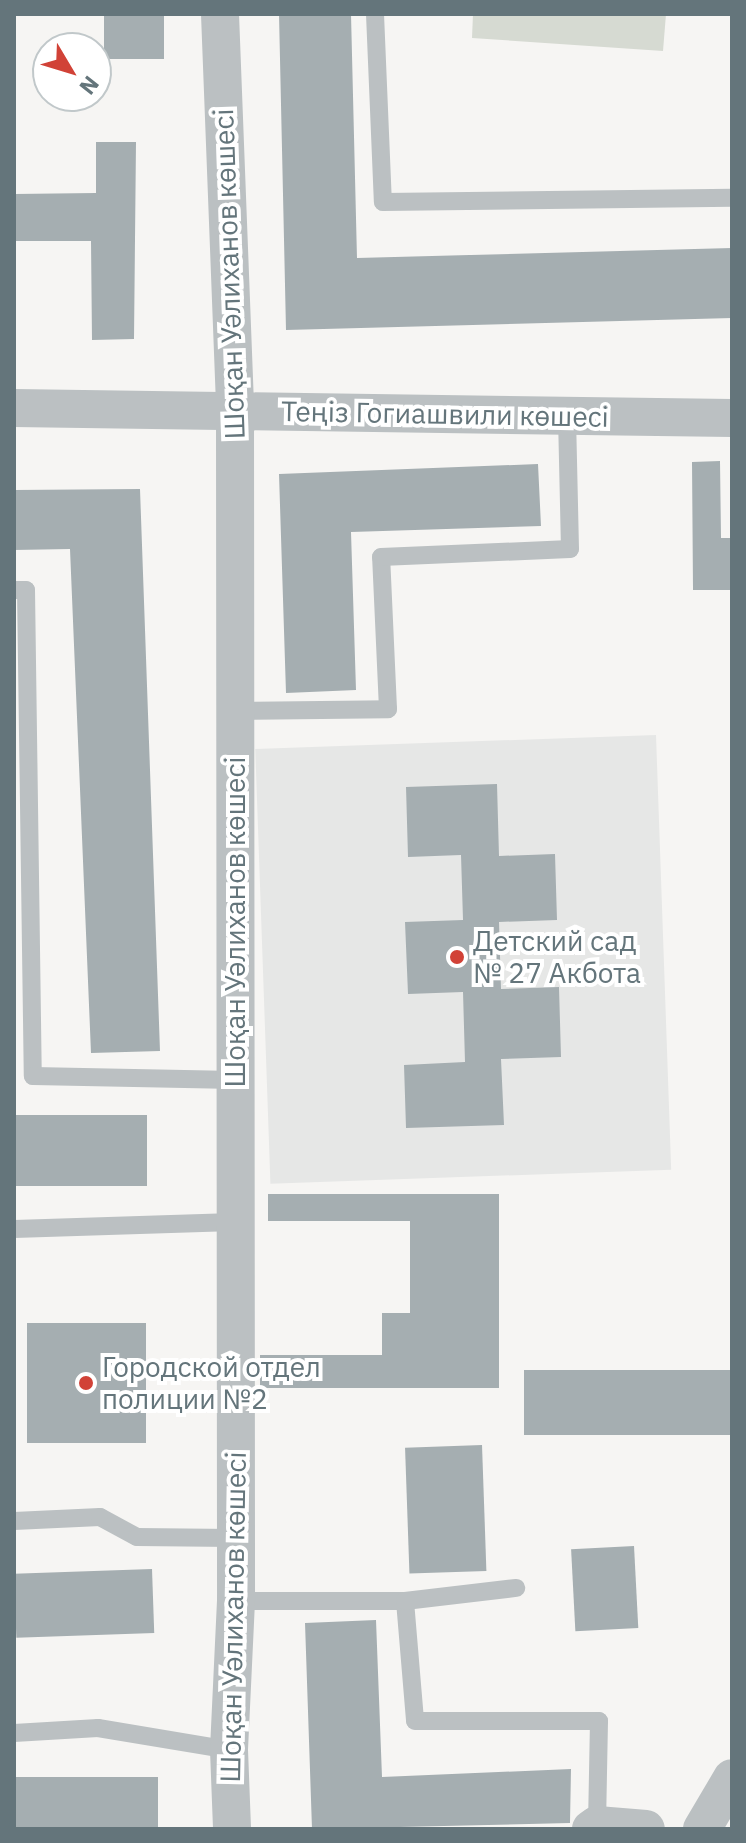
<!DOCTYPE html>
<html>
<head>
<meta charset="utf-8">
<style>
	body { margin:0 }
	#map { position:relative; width:746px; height:1843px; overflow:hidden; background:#f6f5f3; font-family:"IBM Plex Sans",sans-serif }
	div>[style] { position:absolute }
	.built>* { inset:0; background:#e6e7e6; transform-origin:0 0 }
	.green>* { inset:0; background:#d6dad2 }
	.building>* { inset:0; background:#a5aeb1; transform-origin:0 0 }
	.service>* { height:18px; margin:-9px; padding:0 9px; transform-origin:9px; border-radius:9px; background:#bbc0c2 }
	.minor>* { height:38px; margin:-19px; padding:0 19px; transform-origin:19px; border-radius:19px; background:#bbc0c2 }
	.dots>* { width:22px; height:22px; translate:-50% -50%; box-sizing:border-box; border:4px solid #fff; border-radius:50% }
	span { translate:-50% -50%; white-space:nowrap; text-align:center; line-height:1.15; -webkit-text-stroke:8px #fff; paint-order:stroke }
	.street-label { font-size:28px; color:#64757b }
	.poi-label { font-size:28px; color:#64757b }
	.left { translate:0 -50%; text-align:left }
	.frame { position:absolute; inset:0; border:16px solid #64757b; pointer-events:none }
	.north { position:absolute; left:32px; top:32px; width:80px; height:80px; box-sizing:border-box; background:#fff; border:2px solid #c1c8ca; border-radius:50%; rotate:128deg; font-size:22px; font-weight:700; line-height:32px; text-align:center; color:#64757b }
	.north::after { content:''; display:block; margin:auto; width:28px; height:36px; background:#d14237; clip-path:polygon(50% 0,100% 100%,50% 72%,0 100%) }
</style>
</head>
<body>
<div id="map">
	<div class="built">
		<i style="left:656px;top:735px;width:435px;height:401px;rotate:88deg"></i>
	</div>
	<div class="green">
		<i style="clip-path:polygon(473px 14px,666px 14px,663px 51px,472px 38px)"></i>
	</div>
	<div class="building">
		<i style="left:104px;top:14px;width:60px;height:45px"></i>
		<i style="clip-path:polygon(279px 14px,351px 14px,357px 258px,732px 248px,732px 318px,286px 330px)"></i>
		<i style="clip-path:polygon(96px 142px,136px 142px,134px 339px,92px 340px,91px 241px,14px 241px,14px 194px,96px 193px)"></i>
		<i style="clip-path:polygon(720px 461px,721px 538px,732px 538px,732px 590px,693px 590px,692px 462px)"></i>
		<i style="clip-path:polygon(538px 464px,541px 526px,351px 532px,356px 690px,286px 693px,279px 474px)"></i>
		<i style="clip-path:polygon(140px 489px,160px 1051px,91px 1053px,70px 549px,14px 550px,14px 490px)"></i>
		<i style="clip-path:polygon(497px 784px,499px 856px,555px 854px,557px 920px,499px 922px,501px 989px,559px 987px,561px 1057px,501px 1059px,504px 1125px,406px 1128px,404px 1065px,465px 1062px,463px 992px,408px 994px,405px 922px,463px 920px,461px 855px,408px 857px,406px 787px)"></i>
		<i style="left:14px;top:1115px;width:133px;height:71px"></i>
		<i style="clip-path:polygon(268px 1194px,499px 1194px,499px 1388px,260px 1388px,260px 1355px,382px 1355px,382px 1313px,410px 1313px,410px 1221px,268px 1221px)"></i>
		<i style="left:27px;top:1323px;width:119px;height:120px"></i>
		<i style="left:732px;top:1370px;width:65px;height:208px;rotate:90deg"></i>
		<i style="left:482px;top:1445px;width:126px;height:77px;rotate:88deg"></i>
		<i style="left:634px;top:1546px;width:82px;height:63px;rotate:87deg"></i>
		<i style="left:152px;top:1569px;width:64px;height:138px;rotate:88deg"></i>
		<i style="clip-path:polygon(376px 1620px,382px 1777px,571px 1769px,570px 1823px,312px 1829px,305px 1623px)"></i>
		<i style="left:158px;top:1777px;width:52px;height:144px;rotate:90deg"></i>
	</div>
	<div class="service">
		<i style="left:375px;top:14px;width:188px;rotate:87.6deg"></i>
		<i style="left:383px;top:202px;width:349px;rotate:-0.7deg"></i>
		<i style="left:14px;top:590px;width:12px"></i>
		<i style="left:26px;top:590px;width:486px;rotate:89.2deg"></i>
		<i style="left:33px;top:1076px;width:202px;rotate:1.1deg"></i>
		<i style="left:235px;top:711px;width:153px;rotate:-0.7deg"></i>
		<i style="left:388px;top:709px;width:152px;rotate:-92.6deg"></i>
		<i style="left:381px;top:557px;width:189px;rotate:-2.4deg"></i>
		<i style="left:570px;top:549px;width:133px;rotate:-91.3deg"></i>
		<i style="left:14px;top:1229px;width:220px;rotate:-1.8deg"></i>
		<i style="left:14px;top:1521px;width:86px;rotate:-2.7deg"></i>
		<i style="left:100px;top:1517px;width:42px;rotate:28.4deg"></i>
		<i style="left:137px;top:1537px;width:96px;rotate:0.6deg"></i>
		<i style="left:236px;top:1601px;width:169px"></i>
		<i style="left:405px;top:1601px;width:120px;rotate:85.2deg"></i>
		<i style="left:415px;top:1721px;width:184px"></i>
		<i style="left:599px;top:1721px;width:104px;rotate:91.1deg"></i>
		<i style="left:405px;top:1601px;width:112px;rotate:-6.7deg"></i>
		<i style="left:14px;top:1733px;width:84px;rotate:-3.4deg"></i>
		<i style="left:98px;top:1728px;width:133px;rotate:9.5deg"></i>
	</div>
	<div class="minor">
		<i style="left:220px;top:14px;width:397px;rotate:87.8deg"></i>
		<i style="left:235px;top:411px;width:1190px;rotate:89.95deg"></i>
		<i style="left:236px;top:1601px;width:149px;rotate:92.7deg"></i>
		<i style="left:229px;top:1750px;width:79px;rotate:87.8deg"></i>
		<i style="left:14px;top:408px;width:718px;rotate:0.8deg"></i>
		<i style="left:591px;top:1829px;width:7px;rotate:-34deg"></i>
		<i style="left:597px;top:1825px;width:49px;rotate:4.7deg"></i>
		<i style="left:702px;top:1829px;width:59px;rotate:-59.5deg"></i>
	</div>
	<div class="dots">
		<i style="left:457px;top:957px;background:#d14237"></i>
		<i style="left:86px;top:1383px;background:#d14237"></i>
	</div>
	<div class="street-label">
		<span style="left:229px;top:274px;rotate:-92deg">Шоқан Уәлиханов көшесі</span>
		<span style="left:445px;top:414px;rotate:1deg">Теңіз Гогиашвили көшесі</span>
		<span style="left:235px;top:922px;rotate:-90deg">Шоқан Уәлиханов көшесі</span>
		<span style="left:233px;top:1617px;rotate:-89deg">Шоқан Уәлиханов көшесі</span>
	</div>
	<div class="poi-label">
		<span class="left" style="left:473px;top:957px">Детский сад<br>№ 27 Акбота</span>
		<span class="left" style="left:102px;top:1383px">Городской отдел<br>полиции №2</span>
	</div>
	<div class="frame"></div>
	<div class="north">N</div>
</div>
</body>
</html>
